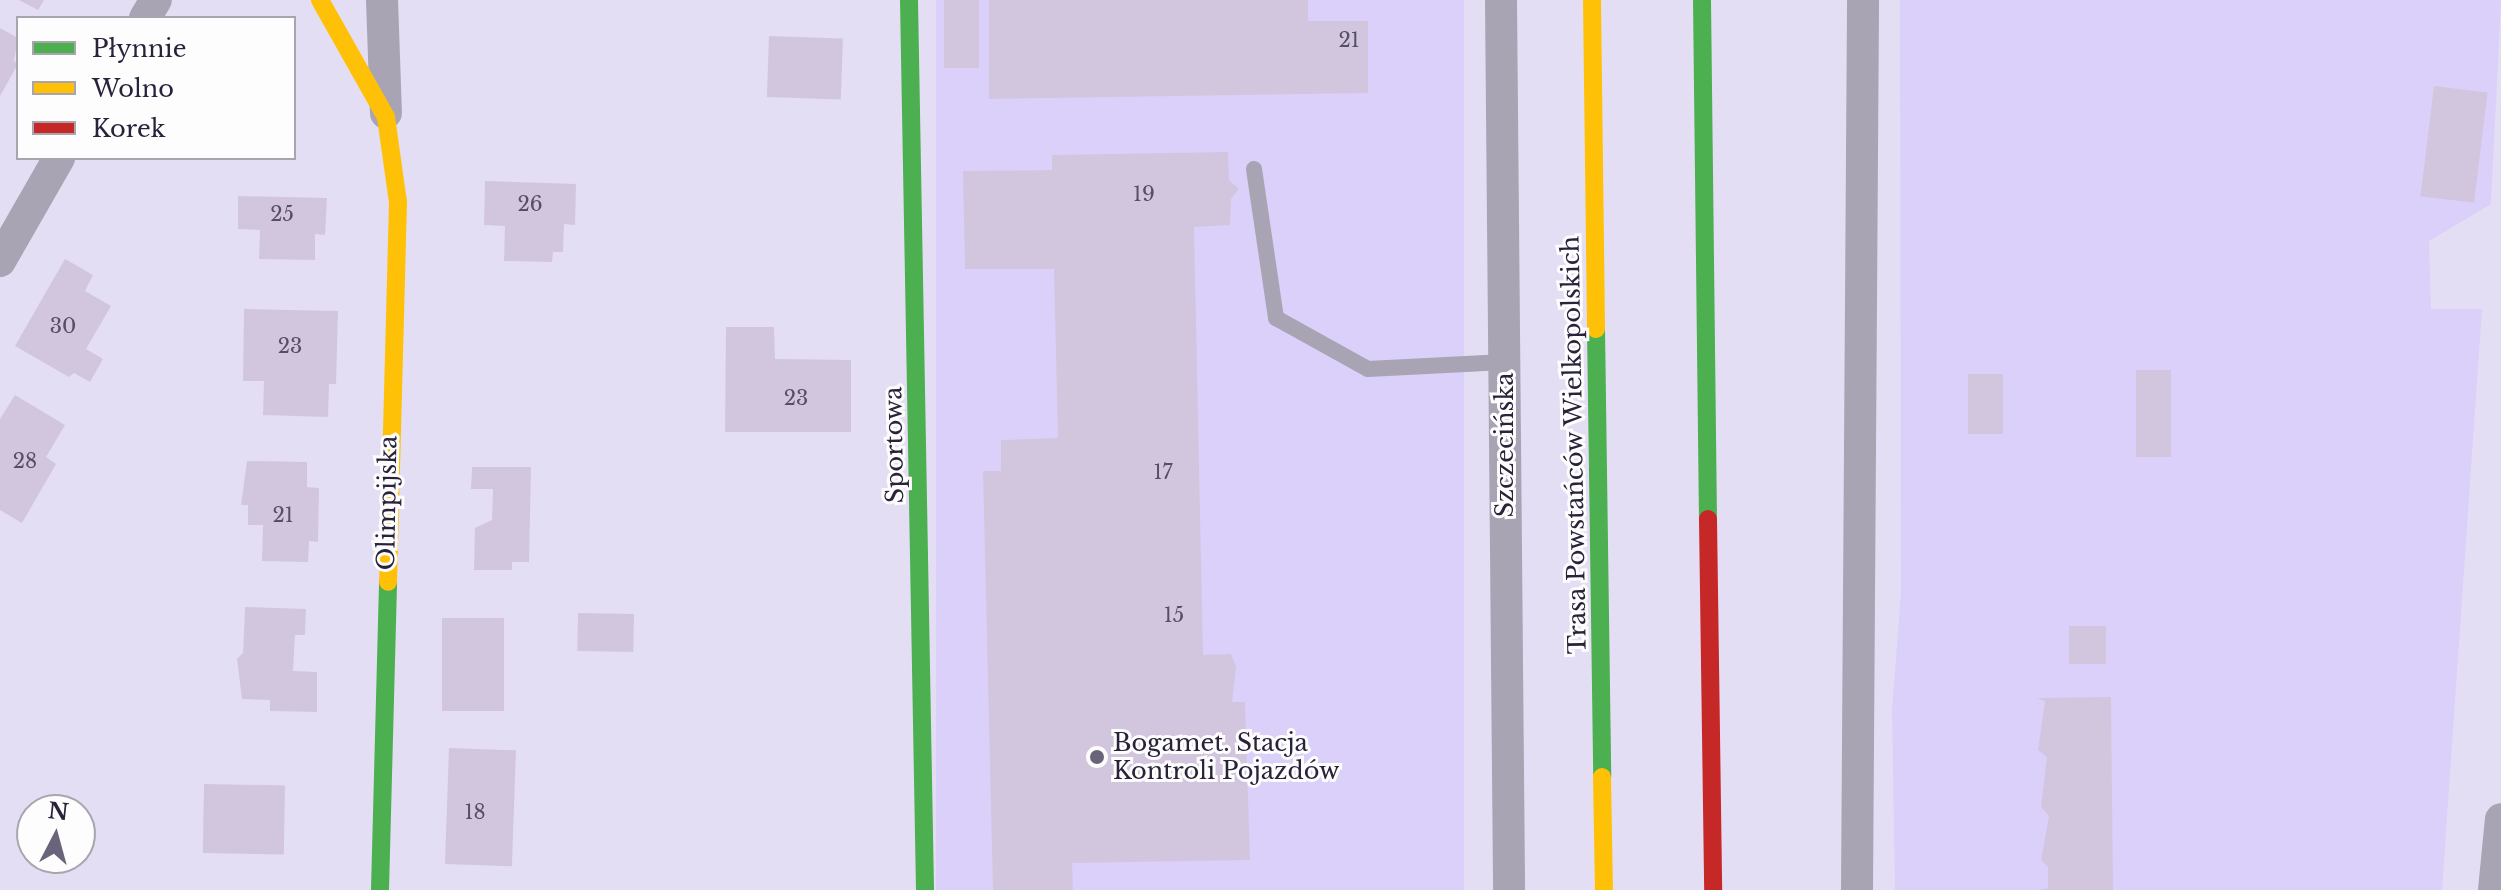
<!DOCTYPE html>
<html>
<head>
<meta charset="utf-8">
<style>
	body { margin:0 }
	#map { position:relative; width:2501px; height:890px; overflow:hidden; background:#e4def4; font-family:"Libre Baskerville",serif }
	div>[style] { position:absolute }
	.built>* { inset:0; background:#dbd0fa; transform-origin:0 0 }
	.building>* { inset:0; background:#d2c6de; transform-origin:0 0 }
	.lane>* { height:16px; margin:-8px; padding:0 8px; transform-origin:8px; border-radius:8px; background:#a8a4b3 }
	.street>* { height:32px; margin:-16px; padding:0 16px; transform-origin:16px; border-radius:16px; background:#a8a4b3 }
	.fast>* { height:18px; margin:-9px; padding:0 9px; transform-origin:9px; border-radius:9px; background:#4caf50 }
	.slow>* { height:18px; margin:-9px; padding:0 9px; transform-origin:9px; border-radius:9px; background:#ffc107 }
	.jam>* { height:18px; margin:-9px; padding:0 9px; transform-origin:9px; border-radius:9px; background:#c62828 }
	.dots>* { width:22px; height:22px; translate:-50% -50%; box-sizing:border-box; border:4px solid #fdfdfd; border-radius:50% }
	span { translate:-50% -50%; white-space:nowrap; text-align:center; line-height:1.15; -webkit-text-stroke:6px #fdfdfd; paint-order:stroke }
	.number-label { font-size:20px; color:#564e66 }
	.number-label span { -webkit-text-stroke-width:0 }
	.street-label { font-size:24px; color:#29223a }
	.poi-label { font-size:24px; color:#29223a }
	.left { translate:0 -50%; text-align:left }
	.legend { position:absolute; left:16px; top:16px; width:280px; height:144px; box-sizing:border-box; background:#fdfdfd; border:2px solid #a8a5af; margin:0; padding:10px 14px; list-style:none; font-size:24px; color:#29223a }
	.legend li { display:flex; align-items:center; gap:16px; height:40px }
	.legend b { width:40px; border:2px solid #a8a5af }
	.north { position:absolute; left:16px; top:794px; width:80px; height:80px; box-sizing:border-box; background:#fdfdfd; border:2px solid #a8a5af; border-radius:50%; rotate:6deg; font-size:22px; font-weight:700; line-height:32px; text-align:center; color:#29223a }
	.north::after { content:''; display:block; margin:auto; width:28px; height:36px; background:#6a647b; clip-path:polygon(50% 0,100% 100%,50% 72%,0 100%) }
</style>
</head>
<body>
<div id="map">
	<div class="built">
		<i style="left:936px;top:0;width:528px;height:890px"></i>
		<i style="clip-path:polygon(1900px 0,2501px 0,2491px 204px,2429px 241px,2431px 309px,2482px 309px,2442px 890px,1895px 890px,1892px 710px,1901px 593px)"></i>
	</div>
	<div class="building">
		<i style="clip-path:polygon(19px 0,44px 0,38px 10px)"></i>
		<i style="left:944px;top:0;width:35px;height:68px"></i>
		<i style="clip-path:polygon(989px 0,1308px 0,1308px 21px,1368px 21px,1368px 93px,989px 99px)"></i>
		<i style="clip-path:polygon(0 28px,18px 38px,14px 61px,18px 64px,0 96px)"></i>
		<i style="left:769px;top:36px;width:74px;height:61px;rotate:2deg"></i>
		<i style="left:2434px;top:86px;width:54px;height:111px;rotate:7deg"></i>
		<i style="clip-path:polygon(1228px 152px,1229px 180px,1239px 189px,1231px 199px,1230px 225px,1194px 227px,1203px 655px,1231px 654px,1236px 667px,1232px 702px,1245px 702px,1250px 860px,1072px 863px,1073px 890px,993px 890px,983px 471px,1001px 471px,1001px 440px,1058px 438px,1054px 269px,965px 269px,963px 171px,1052px 170px,1052px 155px)"></i>
		<i style="clip-path:polygon(485px 181px,576px 184px,575px 225px,564px 224px,563px 252px,553px 252px,552px 262px,504px 261px,505px 226px,484px 225px)"></i>
		<i style="clip-path:polygon(238px 196px,327px 198px,325px 235px,315px 234px,315px 260px,259px 259px,260px 230px,238px 229px)"></i>
		<i style="clip-path:polygon(65px 259px,93px 275px,85px 291px,111px 306px,86px 349px,103px 359px,90px 382px,74px 373px,69px 377px,15px 346px)"></i>
		<i style="clip-path:polygon(244px 309px,338px 311px,336px 384px,329px 384px,328px 417px,263px 415px,264px 381px,243px 381px)"></i>
		<i style="clip-path:polygon(726px 327px,774px 327px,775px 359px,851px 360px,851px 432px,725px 432px)"></i>
		<i style="left:2136px;top:370px;width:35px;height:87px"></i>
		<i style="left:1968px;top:374px;width:35px;height:60px"></i>
		<i style="clip-path:polygon(15px 395px,65px 425px,46px 457px,56px 464px,22px 523px,0 510px,0 419px)"></i>
		<i style="clip-path:polygon(247px 461px,307px 462px,307px 487px,319px 488px,318px 542px,309px 541px,308px 562px,262px 561px,263px 525px,248px 525px,248px 505px,241px 505px)"></i>
		<i style="clip-path:polygon(472px 467px,531px 467px,529px 562px,512px 562px,512px 570px,474px 570px,475px 528px,492px 520px,493px 489px,471px 489px)"></i>
		<i style="clip-path:polygon(245px 607px,306px 609px,305px 635px,295px 635px,293px 671px,317px 672px,317px 712px,270px 711px,270px 700px,242px 699px,237px 659px,243px 653px)"></i>
		<i style="left:578px;top:613px;width:56px;height:38px;rotate:1deg"></i>
		<i style="left:442px;top:618px;width:62px;height:93px"></i>
		<i style="left:2069px;top:626px;width:37px;height:38px"></i>
		<i style="clip-path:polygon(2111px 697px,2113px 890px,2040px 890px,2048px 888px,2048px 867px,2041px 860px,2049px 816px,2041px 807px,2047px 757px,2038px 750px,2045px 701px,2037px 698px)"></i>
		<i style="left:449px;top:748px;width:67px;height:116px;rotate:2deg"></i>
		<i style="left:204px;top:784px;width:81px;height:69px;rotate:1deg"></i>
	</div>
	<div class="lane">
		<i style="left:1254px;top:169px;width:151px;rotate:81.6deg"></i>
		<i style="left:1276px;top:318px;width:105px;rotate:29deg"></i>
		<i style="left:1368px;top:369px;width:137px;rotate:-2.9deg"></i>
	</div>
	<div class="street">
		<i style="left:382px;top:0;width:113px;rotate:88deg"></i>
		<i style="left:1501px;top:0;width:890px;rotate:89.48deg"></i>
		<i style="left:145px;top:18px;width:21px;rotate:-59deg"></i>
		<i style="left:0;top:261px;width:119px;rotate:-60.2deg"></i>
		<i style="left:1857px;top:890px;width:890px;rotate:-89.61deg"></i>
		<i style="left:2494px;top:890px;width:71px;rotate:-84.4deg"></i>
	</div>
	<div class="fast">
		<i style="left:909px;top:0;width:890px;rotate:88.97deg"></i>
		<i style="left:1702px;top:0;width:519px;rotate:89.34deg"></i>
		<i style="left:1596px;top:329px;width:448px;rotate:89.2deg"></i>
		<i style="left:380px;top:890px;width:308px;rotate:-88.5deg"></i>
	</div>
	<div class="slow">
		<i style="left:320px;top:0;width:134px;rotate:60.6deg"></i>
		<i style="left:386px;top:117px;width:86px;rotate:82deg"></i>
		<i style="left:398px;top:202px;width:380px;rotate:91.5deg"></i>
		<i style="left:1592px;top:0;width:329px;rotate:89.3deg"></i>
		<i style="left:1602px;top:777px;width:113px;rotate:89deg"></i>
	</div>
	<div class="jam">
		<i style="left:1708px;top:519px;width:371px;rotate:89.2deg"></i>
	</div>
	<div class="dots">
		<i style="left:1097px;top:757px;background:#6a647b"></i>
	</div>
	<div class="number-label">
		<span style="left:1349px;top:40px">21</span>
		<span style="left:1144px;top:194px">19</span>
		<span style="left:530px;top:204px">26</span>
		<span style="left:282px;top:214px">25</span>
		<span style="left:63px;top:326px">30</span>
		<span style="left:290px;top:346px">23</span>
		<span style="left:796px;top:398px">23</span>
		<span style="left:25px;top:461px">28</span>
		<span style="left:1163px;top:472px">17</span>
		<span style="left:283px;top:515px">21</span>
		<span style="left:1174px;top:615px">15</span>
		<span style="left:475px;top:812px">18</span>
	</div>
	<div class="street-label">
		<span style="left:894px;top:445px;rotate:-91deg">Sportowa</span>
		<span style="left:1505px;top:445px;rotate:-90deg">Szczecińska</span>
		<span style="left:1574px;top:445px;rotate:-91deg">Trasa Powstańców Wielkopolskich</span>
		<span style="left:387px;top:503px;rotate:-89deg">Olimpijska</span>
	</div>
	<div class="poi-label">
		<span class="left" style="left:1113px;top:757px">Bogamet. Stacja<br>Kontroli Pojazdów</span>
	</div>
	<ul class="legend">
	<li><b style="height:10px;background:#4caf50"></b>Płynnie</li>
	<li><b style="height:10px;background:#ffc107"></b>Wolno</li>
	<li><b style="height:10px;background:#c62828"></b>Korek</li>
	</ul>
	<div class="north">N</div>
</div>
</body>
</html>
